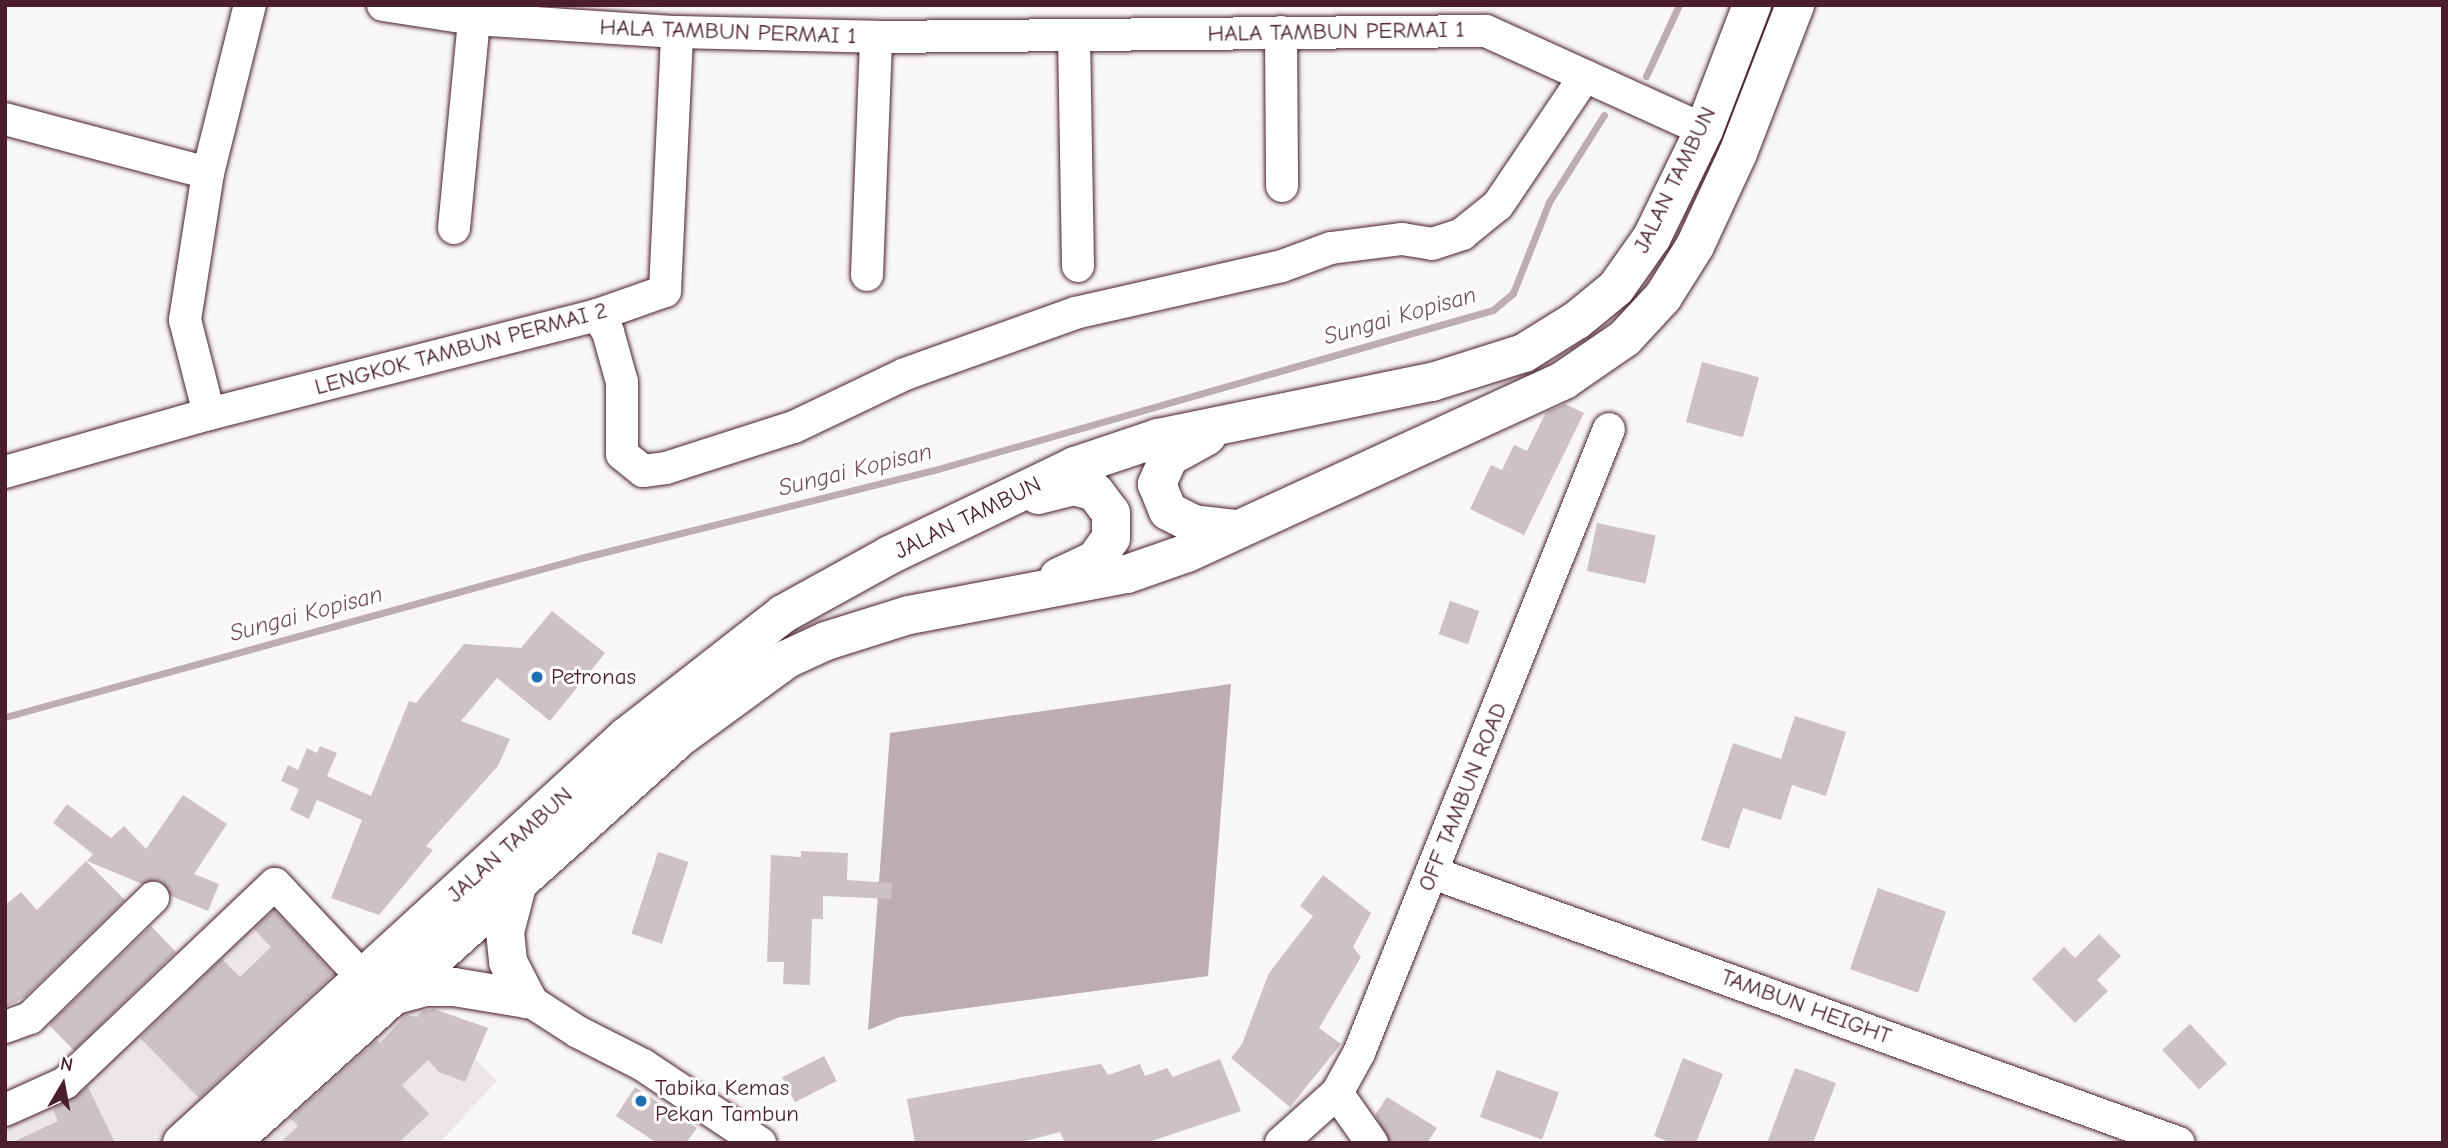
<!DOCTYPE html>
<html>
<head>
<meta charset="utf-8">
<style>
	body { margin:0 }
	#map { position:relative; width:2448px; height:1148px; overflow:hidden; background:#f8f6f7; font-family:"Comic Neue",sans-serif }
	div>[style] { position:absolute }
	.built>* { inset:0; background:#ebe6e8 }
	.water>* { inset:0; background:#bdadb0 }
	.stream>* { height:7px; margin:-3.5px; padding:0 3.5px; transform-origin:3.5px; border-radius:3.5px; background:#bdadb0 }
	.building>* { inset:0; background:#cdc1c4; transform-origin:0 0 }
	.roads { filter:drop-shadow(0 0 2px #4a1f2b) drop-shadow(0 0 2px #4a1f2b) }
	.minor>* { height:32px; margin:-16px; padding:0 16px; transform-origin:16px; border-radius:16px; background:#fff }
	.major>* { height:38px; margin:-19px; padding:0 19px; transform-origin:19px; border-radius:19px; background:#fff }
	.dots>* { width:19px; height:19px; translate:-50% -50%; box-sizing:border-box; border:4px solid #fff; border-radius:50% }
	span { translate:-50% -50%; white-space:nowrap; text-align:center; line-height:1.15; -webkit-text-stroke:6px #fff; paint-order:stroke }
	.street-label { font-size:23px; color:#4a1f2b }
	.poi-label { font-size:23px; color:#4a1f2b }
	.left { translate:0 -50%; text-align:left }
	.water-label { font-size:24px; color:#72515a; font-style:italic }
	.frame { position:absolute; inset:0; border:7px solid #4a1f2b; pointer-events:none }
	.north { position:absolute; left:28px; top:1050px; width:70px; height:70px; -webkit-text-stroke:5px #fff; paint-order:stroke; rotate:10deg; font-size:19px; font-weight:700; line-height:28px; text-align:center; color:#4a1f2b }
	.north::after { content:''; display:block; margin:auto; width:24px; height:32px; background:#4a1f2b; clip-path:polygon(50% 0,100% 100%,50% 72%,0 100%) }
</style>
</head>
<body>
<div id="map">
	<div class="built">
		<i style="clip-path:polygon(274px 861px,497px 1081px,439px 1143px,5px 1143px,5px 1092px,62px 1074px)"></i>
	</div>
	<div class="water">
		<i style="clip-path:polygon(1231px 684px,1208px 976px,900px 1017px,868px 1030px,890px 733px)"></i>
	</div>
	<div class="stream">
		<i style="left:1646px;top:76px;width:78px;rotate:-65.1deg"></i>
		<i style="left:5px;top:717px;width:598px;rotate:-15.43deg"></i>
		<i style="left:581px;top:558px;width:361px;rotate:-14deg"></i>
		<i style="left:931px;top:471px;width:585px;rotate:-15.99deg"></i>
		<i style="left:1493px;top:310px;width:26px;rotate:-40deg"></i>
		<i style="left:1513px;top:293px;width:98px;rotate:-68.4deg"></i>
		<i style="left:1549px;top:202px;width:103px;rotate:-57.7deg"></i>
	</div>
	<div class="building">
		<i style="left:1702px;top:362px;width:59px;height:62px;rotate:15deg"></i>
		<i style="clip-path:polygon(1565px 404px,1584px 413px,1524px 535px,1470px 509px,1491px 465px,1502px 470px,1514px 445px,1527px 451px,1546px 412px)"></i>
		<i style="left:1597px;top:523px;width:60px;height:49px;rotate:12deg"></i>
		<i style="left:1450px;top:601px;width:31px;height:35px;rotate:19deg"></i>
		<i style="clip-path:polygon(552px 611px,605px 653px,550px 721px,497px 678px,461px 721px,510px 739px,498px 766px,426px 846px,433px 850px,379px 915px,331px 898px,362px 820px,317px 800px,309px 819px,290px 810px,299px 789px,281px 781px,288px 765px,298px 770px,307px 748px,317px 753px,320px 746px,337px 753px,327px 776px,371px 796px,409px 701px,416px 703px,464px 644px,521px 648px)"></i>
		<i style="clip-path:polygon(1795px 716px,1846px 732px,1826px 796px,1792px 785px,1781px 820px,1743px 808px,1729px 849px,1701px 840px,1733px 743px,1781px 759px)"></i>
		<i style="clip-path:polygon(183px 795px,227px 824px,194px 874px,219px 884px,208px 911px,171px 896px,159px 881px,142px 884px,87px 861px,93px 854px,53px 823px,67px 804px,111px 838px,124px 826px,146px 849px)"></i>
		<i style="clip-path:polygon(801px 851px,848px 853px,847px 880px,892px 883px,891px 899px,823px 896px,823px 919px,812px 919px,810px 985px,783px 984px,784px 962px,767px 962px,771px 855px,801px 857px)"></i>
		<i style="left:658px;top:852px;width:32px;height:86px;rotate:18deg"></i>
		<i style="clip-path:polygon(86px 861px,125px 900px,25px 997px,5px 1007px,5px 905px,21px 892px,37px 910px)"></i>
		<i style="clip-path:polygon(1323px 875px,1371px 913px,1353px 947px,1361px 957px,1319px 1028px,1341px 1044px,1290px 1107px,1231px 1058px,1242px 1044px,1269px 973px,1313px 916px,1300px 906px)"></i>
		<i style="left:1878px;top:888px;width:72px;height:86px;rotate:19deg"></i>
		<i style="clip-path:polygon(274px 910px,334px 974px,199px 1098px,140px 1038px,222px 959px,240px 977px,271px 947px,254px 929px)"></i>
		<i style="left:151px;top:926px;width:36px;height:142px;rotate:46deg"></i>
		<i style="clip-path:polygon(2099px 934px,2121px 956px,2097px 980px,2108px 991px,2075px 1023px,2032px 979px,2064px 947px,2075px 958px)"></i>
		<i style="clip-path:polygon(434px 1009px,488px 1028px,465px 1082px,439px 1072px,428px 1060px,402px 1085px,429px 1114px,398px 1143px,280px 1143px,298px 1126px,290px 1118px,377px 1040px,380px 1043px,406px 1015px,417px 1017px,422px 1011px)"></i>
		<i style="left:2190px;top:1024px;width:54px;height:38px;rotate:47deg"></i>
		<i style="left:824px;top:1056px;width:28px;height:47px;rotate:63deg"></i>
		<i style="clip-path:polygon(1683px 1058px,1723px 1074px,1696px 1143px,1672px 1143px,1654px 1136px)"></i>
		<i style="clip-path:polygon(1220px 1059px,1241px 1111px,1146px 1143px,1065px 1143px,1060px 1132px,1018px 1143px,915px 1143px,907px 1099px,1101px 1064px,1108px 1075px,1140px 1064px,1145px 1076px,1167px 1068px,1173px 1077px)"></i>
		<i style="clip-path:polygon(1795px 1068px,1836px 1083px,1813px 1143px,1767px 1143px)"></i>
		<i style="left:1497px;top:1070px;width:66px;height:50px;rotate:20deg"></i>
		<i style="clip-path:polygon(88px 1087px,115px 1143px,11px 1143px,58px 1121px,53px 1109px)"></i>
		<i style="clip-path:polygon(635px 1087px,697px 1128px,686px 1143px,657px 1143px,616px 1116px)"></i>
		<i style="clip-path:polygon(1387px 1097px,1437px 1128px,1427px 1143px,1390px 1143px,1375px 1115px)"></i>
	</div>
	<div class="roads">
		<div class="minor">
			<i style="left:383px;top:5px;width:92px;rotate:8.7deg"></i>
			<i style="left:474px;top:19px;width:203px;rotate:3.7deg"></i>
			<i style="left:677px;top:32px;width:199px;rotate:1.4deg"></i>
			<i style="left:876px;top:37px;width:610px;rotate:-0.56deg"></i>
			<i style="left:1486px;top:31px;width:239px;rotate:24.4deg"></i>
			<i style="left:1281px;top:32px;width:154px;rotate:89.6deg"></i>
			<i style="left:1074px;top:36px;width:230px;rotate:89deg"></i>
			<i style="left:5px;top:119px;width:210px;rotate:14.9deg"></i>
			<i style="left:454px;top:228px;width:210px;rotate:-84.5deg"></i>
			<i style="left:867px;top:275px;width:238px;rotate:-87.8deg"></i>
			<i style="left:597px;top:315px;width:20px;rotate:57deg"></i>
			<i style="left:608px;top:332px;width:52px;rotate:74.4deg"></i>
			<i style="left:622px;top:382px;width:72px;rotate:90deg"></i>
			<i style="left:622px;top:454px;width:27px;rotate:39deg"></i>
			<i style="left:643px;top:471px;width:23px;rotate:-7deg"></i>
			<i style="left:666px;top:468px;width:134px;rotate:-17.8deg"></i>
			<i style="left:794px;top:427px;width:123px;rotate:-25.5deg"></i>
			<i style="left:905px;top:374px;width:181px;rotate:-19.7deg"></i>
			<i style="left:1075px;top:313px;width:212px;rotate:-12.8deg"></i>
			<i style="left:1282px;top:266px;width:52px;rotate:-20.2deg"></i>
			<i style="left:1331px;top:248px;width:72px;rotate:-7.2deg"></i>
			<i style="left:1402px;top:239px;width:30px;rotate:9deg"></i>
			<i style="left:1432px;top:244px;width:32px;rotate:-18deg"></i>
			<i style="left:1462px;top:234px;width:46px;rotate:-38.9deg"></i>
			<i style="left:1498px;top:205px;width:156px;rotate:-56deg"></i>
			<i style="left:209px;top:414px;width:97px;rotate:-104.3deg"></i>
			<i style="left:185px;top:320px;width:149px;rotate:-81.1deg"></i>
			<i style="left:208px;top:173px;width:173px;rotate:-76deg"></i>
			<i style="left:5px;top:472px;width:212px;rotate:-15.9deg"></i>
			<i style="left:209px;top:414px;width:400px;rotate:-14.3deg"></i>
			<i style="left:597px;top:315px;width:72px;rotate:-19.4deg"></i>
			<i style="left:665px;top:291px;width:259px;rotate:-87.3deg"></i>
			<i style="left:1433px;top:873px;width:793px;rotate:19.9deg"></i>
			<i style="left:527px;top:999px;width:61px;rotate:32.9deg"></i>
			<i style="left:578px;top:1032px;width:73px;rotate:26.9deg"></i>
			<i style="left:643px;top:1065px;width:141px;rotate:33.7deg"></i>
			<i style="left:5px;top:1027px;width:27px;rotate:-20deg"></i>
			<i style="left:30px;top:1018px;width:172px;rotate:-44.3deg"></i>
			<i style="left:1337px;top:1093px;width:61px;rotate:55deg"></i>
			<i style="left:5px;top:1110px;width:66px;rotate:-24.2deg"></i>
			<i style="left:65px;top:1083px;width:289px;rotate:-43.5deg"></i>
			<i style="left:275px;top:884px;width:130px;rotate:46.9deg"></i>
			<i style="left:1281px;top:1143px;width:75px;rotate:-41.8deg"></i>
			<i style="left:1337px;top:1093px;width:46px;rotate:-61.2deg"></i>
			<i style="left:1359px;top:1053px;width:672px;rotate:-68.17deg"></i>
		</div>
		<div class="major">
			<i style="left:1207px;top:436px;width:43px;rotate:151.1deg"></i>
			<i style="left:1169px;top:457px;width:30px;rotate:114deg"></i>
			<i style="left:1157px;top:484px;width:29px;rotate:68deg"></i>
			<i style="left:1168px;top:511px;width:28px;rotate:27deg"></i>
			<i style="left:1193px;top:524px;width:42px;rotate:6.8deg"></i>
			<i style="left:1038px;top:495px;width:37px;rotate:-14deg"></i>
			<i style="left:1074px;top:486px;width:22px;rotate:16deg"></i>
			<i style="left:1095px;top:492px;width:26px;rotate:53deg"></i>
			<i style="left:1111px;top:513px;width:25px;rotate:90deg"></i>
			<i style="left:1111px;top:538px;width:27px;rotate:126deg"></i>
			<i style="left:1095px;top:560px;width:40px;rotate:155deg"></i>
			<i style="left:517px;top:886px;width:48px;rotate:104.6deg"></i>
			<i style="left:505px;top:932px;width:30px;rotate:84deg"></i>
			<i style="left:508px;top:962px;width:42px;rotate:62.8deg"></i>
			<i style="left:392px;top:996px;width:34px;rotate:-15deg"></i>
			<i style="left:425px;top:987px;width:29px"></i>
			<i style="left:454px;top:987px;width:74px;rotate:9.3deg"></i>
			<i style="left:182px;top:1143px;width:603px;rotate:-42.45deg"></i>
			<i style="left:627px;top:736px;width:198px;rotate:-38deg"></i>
			<i style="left:783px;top:614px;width:122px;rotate:-28.9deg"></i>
			<i style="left:890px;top:555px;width:205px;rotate:-25.7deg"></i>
			<i style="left:1075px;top:466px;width:88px;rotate:-18.6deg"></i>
			<i style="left:1158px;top:438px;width:280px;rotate:-11.6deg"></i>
			<i style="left:1432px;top:382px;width:96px;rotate:-17.5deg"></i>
			<i style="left:1524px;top:353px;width:62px;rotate:-31.9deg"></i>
			<i style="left:1577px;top:320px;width:50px;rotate:-39.4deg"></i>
			<i style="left:1616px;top:288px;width:62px;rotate:-54.8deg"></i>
			<i style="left:1652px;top:237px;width:119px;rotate:-64.1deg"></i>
			<i style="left:1704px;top:130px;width:134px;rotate:-69deg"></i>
			<i style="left:230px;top:1143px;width:605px;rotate:-42.05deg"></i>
			<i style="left:679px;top:738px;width:134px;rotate:-36.2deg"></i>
			<i style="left:787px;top:659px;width:43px;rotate:-24.8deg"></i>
			<i style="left:826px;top:641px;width:87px;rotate:-17.4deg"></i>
			<i style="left:909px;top:615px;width:222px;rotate:-10.7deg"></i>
			<i style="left:1127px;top:574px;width:64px;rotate:-19.3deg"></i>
			<i style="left:1187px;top:553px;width:415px;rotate:-24.6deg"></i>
			<i style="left:1564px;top:380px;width:74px;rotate:-34.5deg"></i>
			<i style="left:1625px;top:338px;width:56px;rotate:-47.2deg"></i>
			<i style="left:1663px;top:297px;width:60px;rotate:-57.9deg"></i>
			<i style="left:1695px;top:246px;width:102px;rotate:-65.2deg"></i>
			<i style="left:1738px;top:153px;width:159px;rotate:-68.9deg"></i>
		</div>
	</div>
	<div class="dots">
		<i style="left:537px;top:677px;background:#1f6fb2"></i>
		<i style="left:641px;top:1101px;background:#1f6fb2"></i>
	</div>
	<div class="street-label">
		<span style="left:728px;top:32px;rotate:2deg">HALA TAMBUN PERMAI 1</span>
		<span style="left:1336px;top:32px;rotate:-1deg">HALA TAMBUN PERMAI 1</span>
		<span style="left:1675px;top:180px;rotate:-64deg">JALAN TAMBUN</span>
		<span style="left:461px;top:349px;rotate:-15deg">LENGKOK TAMBUN PERMAI 2</span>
		<span style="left:968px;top:518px;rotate:-26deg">JALAN TAMBUN</span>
		<span style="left:1463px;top:797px;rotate:-68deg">OFF TAMBUN ROAD</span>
		<span style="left:510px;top:845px;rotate:-42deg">JALAN TAMBUN</span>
		<span style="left:1806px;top:1007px;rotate:20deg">TAMBUN HEIGHT</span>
	</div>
	<div class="poi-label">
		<span class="left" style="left:551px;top:677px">Petronas</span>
		<span class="left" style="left:655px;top:1101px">Tabika Kemas<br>Pekan Tambun</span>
	</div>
	<div class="water-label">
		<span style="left:1400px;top:316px;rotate:-16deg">Sungai Kopisan</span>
		<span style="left:855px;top:470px;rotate:-14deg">Sungai Kopisan</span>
		<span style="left:306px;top:614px;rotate:-15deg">Sungai Kopisan</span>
	</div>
	<div class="frame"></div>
	<div class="north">N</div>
</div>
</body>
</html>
